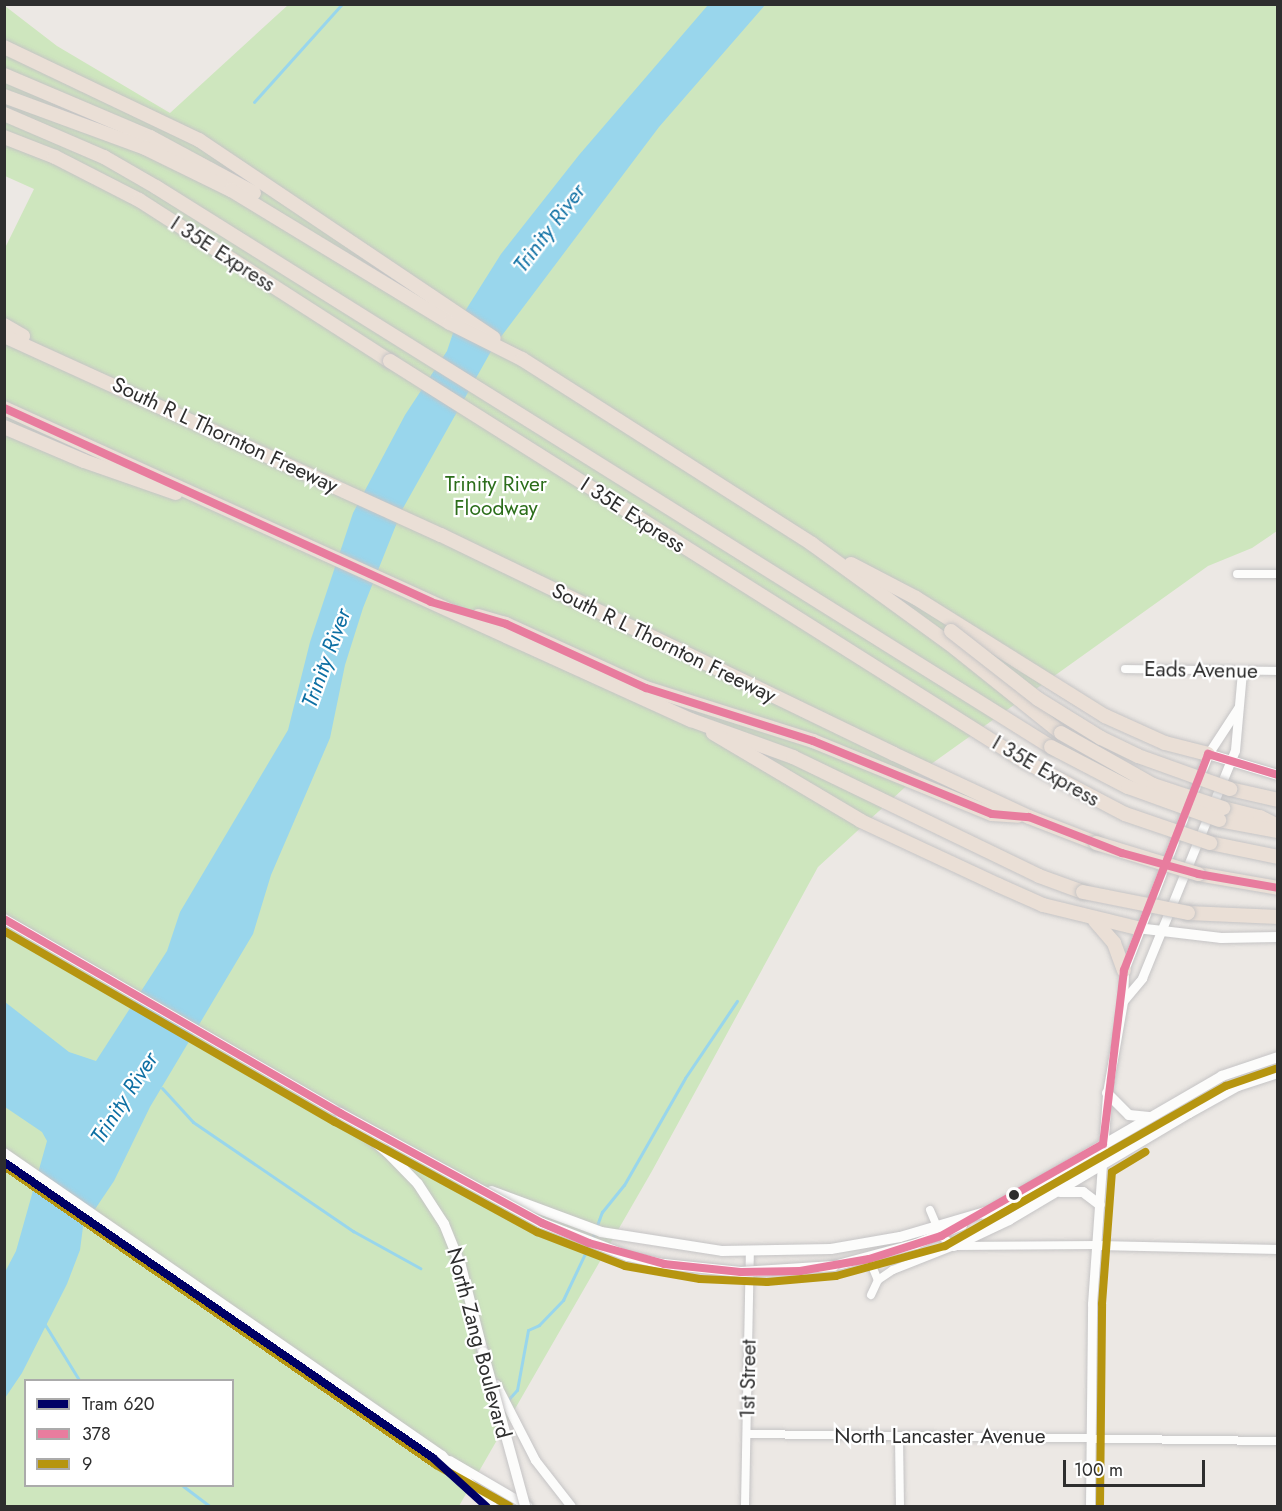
<!DOCTYPE html>
<html>
<head>
<meta charset="utf-8">
<style>
	body { margin:0 }
	#map { position:relative; width:1282px; height:1511px; overflow:hidden; background:#ece8e4; font-family:Jost,sans-serif }
	div>[style] { position:absolute }
	.green>* { inset:0; background:#cee6be }
	.water>* { inset:0; background:#99d6ec }
	.stream>* { height:3px; margin:-1.5px; padding:0 1.5px; transform-origin:1.5px; border-radius:1.5px; background:#99d6ec }
	.roads { filter:drop-shadow(0 0 2px #c5c4c5) drop-shadow(0 0 2px #c5c4c5) }
	.minor>* { height:8px; margin:-4px; padding:0 4px; transform-origin:4px; border-radius:4px; background:#fcfcfb }
	.tertiary>* { height:9px; margin:-4.5px; padding:0 4.5px; transform-origin:4.5px; border-radius:4.5px; background:#fcfcfb }
	.secondary>* { height:10px; margin:-5px; padding:0 5px; transform-origin:5px; border-radius:5px; background:#fcfcfb }
	.motorway>* { height:14px; margin:-7px; padding:0 7px; transform-origin:7px; border-radius:7px; background:#eadfd6 }
	.bridges { filter:drop-shadow(0 0 2px #c5c4c5) drop-shadow(0 0 2px #c5c4c5) }
	.secondary-bridge>* { height:10px; margin:-5px; padding:0 5px; transform-origin:5px; border-radius:5px; background:#fcfcfb }
	.motorway-bridge>* { height:14px; margin:-7px; padding:0 7px; transform-origin:7px; border-radius:7px; background:#eadfd6 }
	.bus-1>* { height:8px; margin:-4px; padding:0 4px; transform-origin:4px; border-radius:4px; background:#e87c9e }
	.bus-2>* { height:8px; margin:-4px; padding:0 4px; transform-origin:4px; border-radius:4px; background:#b69510 }
	.tram-1>* { height:8px; margin:-4px; padding:0 4px; transform-origin:4px; border-radius:4px; background:#006 }
	.dots>* { width:16px; height:16px; translate:-50% -50%; box-sizing:border-box; border:3px solid #fff; border-radius:50% }
	span { translate:-50% -50%; white-space:nowrap; text-align:center; line-height:1.15; -webkit-text-stroke:4.5px #fff; paint-order:stroke }
	.street-label { font-size:21px; color:#2e2e2e }
	.park-label { font-size:21px; color:#2c6e1b }
	.water-label { font-size:22px; color:#0d6fa3; font-style:italic }
	.frame { position:absolute; inset:0; border:6px solid #2e2e2e; pointer-events:none }
	.legend { position:absolute; left:24px; top:1379px; width:210px; height:108px; box-sizing:border-box; background:#fff; border:2px solid #ababab; margin:0; padding:8px 10px; list-style:none; font-size:18px; color:#2e2e2e }
	.legend li { display:flex; align-items:center; gap:12px; height:30px }
	.legend b { width:30px; border:2px solid #ababab }
	.scale { position:absolute; left:1063px; top:1460px; width:142px; height:27px; box-sizing:border-box; border:3px solid #2e2e2e; border-top:0; padding-left:8px; font-size:18px; line-height:21px; white-space:nowrap; color:#2e2e2e; -webkit-text-stroke:4px #fff; paint-order:stroke }
</style>
</head>
<body>
<div id="map">
	<div class="green">
		<i style="clip-path:polygon(evenodd,288px 5px,1277px 5px,1277px 531px,1252px 548px,1208px 566px,927px 767px,818px 867px,652px 1171px,459px 1506px,5px 1506px,4px 250px,34px 189px,5px 176px,5px 6px,57px 46px,170px 113px,288px 5px,26px 1380px,232px 1380px,232px 1486px,26px 1486px,26px 1380px)"></i>
	</div>
	<div class="water">
		<i style="clip-path:polygon(708px 5px,765px 5px,659px 127px,494px 346px,402px 510px,363px 608px,345px 665px,330px 738px,271px 875px,253px 934px,150px 1107px,114px 1181px,83px 1227px,80px 1250px,67px 1284px,22px 1373px,5px 1398px,5px 1272px,16px 1251px,47px 1141px,42px 1132px,5px 1107px,5px 1002px,69px 1052px,96px 1061px,167px 951px,180px 912px,288px 730px,310px 642px,353px 513px,405px 415px,447px 351px,455px 327px,501px 254px,579px 155px)"></i>
	</div>
	<div class="stream">
		<i style="left:254px;top:102px;width:132px;rotate:-48.1deg"></i>
		<i style="left:162px;top:1088px;width:46px;rotate:47.6deg"></i>
		<i style="left:193px;top:1122px;width:194px;rotate:34.3deg"></i>
		<i style="left:353px;top:1231px;width:77px;rotate:28.9deg"></i>
		<i style="left:592px;top:1239px;width:29px;rotate:-70deg"></i>
		<i style="left:602px;top:1212px;width:35px;rotate:-51deg"></i>
		<i style="left:624px;top:1185px;width:123px;rotate:-60.3deg"></i>
		<i style="left:685px;top:1078px;width:93px;rotate:-56deg"></i>
		<i style="left:44px;top:1323px;width:67px;rotate:58.4deg"></i>
		<i style="left:528px;top:1330px;width:12px;rotate:-24deg"></i>
		<i style="left:539px;top:1325px;width:35px;rotate:-46deg"></i>
		<i style="left:563px;top:1300px;width:61px;rotate:-64.7deg"></i>
		<i style="left:507px;top:1401px;width:15px;rotate:-48deg"></i>
		<i style="left:517px;top:1390px;width:61px;rotate:-79.6deg"></i>
		<i style="left:183px;top:1486px;width:34px;rotate:37deg"></i>
	</div>
	<div class="roads">
		<div class="minor">
			<i style="left:1237px;top:574px;width:41px"></i>
			<i style="left:1125px;top:669px;width:153px;rotate:0.7deg"></i>
			<i style="left:930px;top:1210px;width:28px;rotate:67deg"></i>
			<i style="left:941px;top:1236px;width:16px;rotate:38deg"></i>
			<i style="left:869px;top:1259px;width:23px;rotate:67deg"></i>
			<i style="left:871px;top:1295px;width:17px;rotate:-65deg"></i>
			<i style="left:878px;top:1280px;width:18px;rotate:-34deg"></i>
			<i style="left:893px;top:1270px;width:66px;rotate:-21.5deg"></i>
			<i style="left:954px;top:1246px;width:144px;rotate:-0.4deg"></i>
			<i style="left:747px;top:1434px;width:531px;rotate:0.76deg"></i>
			<i style="left:899px;top:1436px;width:70px;rotate:89.2deg"></i>
			<i style="left:745px;top:1506px;width:255px;rotate:-88.9deg"></i>
		</div>
		<div class="tertiary">
			<i style="left:1123px;top:1001px;width:30px;rotate:-50deg"></i>
			<i style="left:1142px;top:978px;width:246px;rotate:-67.8deg"></i>
			<i style="left:1235px;top:750px;width:79px;rotate:-84.9deg"></i>
			<i style="left:1098px;top:1245px;width:180px;rotate:1.3deg"></i>
			<i style="left:496px;top:1384px;width:85px;rotate:62.8deg"></i>
			<i style="left:535px;top:1460px;width:58px;rotate:52deg"></i>
			<i style="left:449px;top:1460px;width:91px;rotate:30.2deg"></i>
			<i style="left:1090px;top:1506px;width:202px;rotate:-89.4deg"></i>
			<i style="left:1092px;top:1304px;width:212px;rotate:-85.9deg"></i>
			<i style="left:1107px;top:1093px;width:93px;rotate:-80.1deg"></i>
			<i style="left:1123px;top:1001px;width:31px;rotate:-88deg"></i>
			<i style="left:1124px;top:970px;width:232px;rotate:-68.7deg"></i>
			<i style="left:1208px;top:754px;width:55px;rotate:-56.9deg"></i>
		</div>
		<div class="secondary">
			<i style="left:1208px;top:754px;width:73px;rotate:16.7deg"></i>
			<i style="left:4px;top:919px;width:388px;rotate:30deg"></i>
			<i style="left:340px;top:1113px;width:62px;rotate:39.8deg"></i>
			<i style="left:388px;top:1153px;width:43px;rotate:45.9deg"></i>
			<i style="left:418px;top:1184px;width:48px;rotate:57deg"></i>
			<i style="left:444px;top:1224px;width:45px;rotate:68deg"></i>
			<i style="left:461px;top:1266px;width:89px;rotate:75.7deg"></i>
			<i style="left:1137px;top:928px;width:85px;rotate:6.8deg"></i>
			<i style="left:1221px;top:938px;width:57px;rotate:-1deg"></i>
			<i style="left:1107px;top:1093px;width:31px;rotate:45deg"></i>
			<i style="left:1129px;top:1115px;width:20px;rotate:6deg"></i>
			<i style="left:4px;top:1153px;width:533px;rotate:34.67deg"></i>
			<i style="left:442px;top:1456px;width:71px;rotate:45deg"></i>
			<i style="left:491px;top:1191px;width:117px;rotate:20.4deg"></i>
			<i style="left:601px;top:1232px;width:122px;rotate:8.9deg"></i>
			<i style="left:722px;top:1251px;width:109px;rotate:-1.1deg"></i>
			<i style="left:831px;top:1249px;width:70px;rotate:-9.9deg"></i>
			<i style="left:900px;top:1237px;width:93px;rotate:-16.3deg"></i>
			<i style="left:1060px;top:1192px;width:23px"></i>
			<i style="left:1083px;top:1192px;width:21px;rotate:37deg"></i>
			<i style="left:984px;top:1214px;width:275px;rotate:-30.1deg"></i>
			<i style="left:1222px;top:1076px;width:59px;rotate:-18.7deg"></i>
			<i style="left:954px;top:1246px;width:61px;rotate:-25.3deg"></i>
			<i style="left:1009px;top:1220px;width:209px;rotate:-30.7deg"></i>
			<i style="left:1189px;top:1113px;width:56px;rotate:-28.9deg"></i>
			<i style="left:1238px;top:1086px;width:42px;rotate:-18deg"></i>
			<i style="left:834px;top:1266px;width:85px;rotate:-15deg"></i>
			<i style="left:916px;top:1244px;width:50px;rotate:-22.4deg"></i>
		</div>
		<div class="motorway">
			<i style="left:4px;top:47px;width:216px;rotate:25.5deg"></i>
			<i style="left:199px;top:140px;width:355px;rotate:33.9deg"></i>
			<i style="left:4px;top:75px;width:159px;rotate:23deg"></i>
			<i style="left:150px;top:137px;width:118px;rotate:28.3deg"></i>
			<i style="left:4px;top:96px;width:150px;rotate:20.2deg"></i>
			<i style="left:145px;top:148px;width:96px;rotate:26deg"></i>
			<i style="left:231px;top:190px;width:256px;rotate:31.3deg"></i>
			<i style="left:450px;top:323px;width:80px;rotate:26.6deg"></i>
			<i style="left:522px;top:359px;width:344px;rotate:32.5deg"></i>
			<i style="left:812px;top:544px;width:177px;rotate:36deg"></i>
			<i style="left:955px;top:648px;width:136px;rotate:38.7deg"></i>
			<i style="left:4px;top:114px;width:109px;rotate:23.3deg"></i>
			<i style="left:104px;top:157px;width:60px;rotate:30deg"></i>
			<i style="left:156px;top:187px;width:1056px;rotate:32.03deg"></i>
			<i style="left:4px;top:137px;width:55px;rotate:21.4deg"></i>
			<i style="left:55px;top:157px;width:94px;rotate:27.1deg"></i>
			<i style="left:139px;top:200px;width:298px;rotate:32.7deg"></i>
			<i style="left:4px;top:325px;width:22px;rotate:30deg"></i>
			<i style="left:4px;top:336px;width:480px;rotate:24.5deg"></i>
			<i style="left:441px;top:535px;width:503px;rotate:25.8deg"></i>
			<i style="left:894px;top:754px;width:149px;rotate:25deg"></i>
			<i style="left:1029px;top:817px;width:72px;rotate:21.2deg"></i>
			<i style="left:4px;top:408px;width:755px;rotate:24.43deg"></i>
			<i style="left:691px;top:720px;width:109px;rotate:19.9deg"></i>
			<i style="left:793px;top:757px;width:273px;rotate:25.8deg"></i>
			<i style="left:1039px;top:876px;width:47px;rotate:20deg"></i>
			<i style="left:4px;top:427px;width:87px;rotate:23deg"></i>
			<i style="left:84px;top:461px;width:97px;rotate:19.2deg"></i>
			<i style="left:851px;top:564px;width:73px;rotate:27.6deg"></i>
			<i style="left:916px;top:598px;width:223px;rotate:32deg"></i>
			<i style="left:1105px;top:716px;width:66px;rotate:24.2deg"></i>
			<i style="left:1165px;top:743px;width:44px;rotate:14.3deg"></i>
			<i style="left:478px;top:616px;width:29px;rotate:16deg"></i>
			<i style="left:506px;top:624px;width:154px;rotate:24.6deg"></i>
			<i style="left:646px;top:688px;width:175px;rotate:17.6deg"></i>
			<i style="left:813px;top:741px;width:193px;rotate:22.2deg"></i>
			<i style="left:992px;top:814px;width:26px;rotate:4deg"></i>
			<i style="left:713px;top:733px;width:172px;rotate:30.7deg"></i>
			<i style="left:861px;top:821px;width:151px;rotate:25deg"></i>
			<i style="left:998px;top:885px;width:49px;rotate:24deg"></i>
			<i style="left:1043px;top:905px;width:97px;rotate:13.7deg"></i>
			<i style="left:1230px;top:789px;width:49px;rotate:12.9deg"></i>
			<i style="left:1223px;top:808px;width:38px;rotate:14deg"></i>
			<i style="left:1260px;top:817px;width:20px;rotate:27deg"></i>
			<i style="left:1219px;top:820px;width:60px;rotate:10.6deg"></i>
			<i style="left:1210px;top:843px;width:69px;rotate:11.6deg"></i>
			<i style="left:1198px;top:874px;width:81px;rotate:9.9deg"></i>
			<i style="left:1188px;top:913px;width:90px;rotate:2.5deg"></i>
			<i style="left:1095px;top:921px;width:29px;rotate:49deg"></i>
			<i style="left:1114px;top:943px;width:29px;rotate:70deg"></i>
		</div>
	</div>
	<div class="bridges">
		<div class="secondary-bridge">
			<i style="left:340px;top:1113px;width:230px;rotate:28.6deg"></i>
			<i style="left:542px;top:1223px;width:92px;rotate:21deg"></i>
			<i style="left:628px;top:1256px;width:37px;rotate:13deg"></i>
			<i style="left:664px;top:1264px;width:77px;rotate:5.9deg"></i>
			<i style="left:741px;top:1272px;width:93px;rotate:-3.7deg"></i>
			<i style="left:483px;top:1352px;width:160px;rotate:74.7deg"></i>
		</div>
		<div class="motorway-bridge">
			<i style="left:390px;top:361px;width:750px;rotate:32.25deg"></i>
			<i style="left:1024px;top:761px;width:114px;rotate:27.7deg"></i>
			<i style="left:1125px;top:814px;width:90px;rotate:18.8deg"></i>
			<i style="left:951px;top:631px;width:110px;rotate:38deg"></i>
			<i style="left:1038px;top:699px;width:74px;rotate:31.8deg"></i>
			<i style="left:1101px;top:738px;width:41px;rotate:25.9deg"></i>
			<i style="left:1138px;top:756px;width:98px;rotate:19.7deg"></i>
			<i style="left:1061px;top:733px;width:106px;rotate:29.5deg"></i>
			<i style="left:1153px;top:785px;width:74px;rotate:18.2deg"></i>
			<i style="left:1051px;top:747px;width:87px;rotate:27.5deg"></i>
			<i style="left:1128px;top:787px;width:97px;rotate:19.9deg"></i>
			<i style="left:1096px;top:843px;width:107px;rotate:16.9deg"></i>
			<i style="left:1083px;top:892px;width:107px;rotate:11.3deg"></i>
		</div>
	</div>
	<div class="bus-1">
		<i style="left:4px;top:408px;width:469px;rotate:24.4deg"></i>
		<i style="left:431px;top:602px;width:78px;rotate:16.3deg"></i>
		<i style="left:506px;top:624px;width:154px;rotate:24.6deg"></i>
		<i style="left:646px;top:688px;width:175px;rotate:17.6deg"></i>
		<i style="left:813px;top:741px;width:193px;rotate:22.2deg"></i>
		<i style="left:992px;top:814px;width:37px;rotate:5deg"></i>
		<i style="left:1029px;top:817px;width:100px;rotate:21.2deg"></i>
		<i style="left:1122px;top:853px;width:79px;rotate:15.4deg"></i>
		<i style="left:1198px;top:874px;width:81px;rotate:9.9deg"></i>
		<i style="left:4px;top:919px;width:388px;rotate:30deg"></i>
		<i style="left:340px;top:1113px;width:230px;rotate:28.6deg"></i>
		<i style="left:542px;top:1223px;width:51px;rotate:23.1deg"></i>
		<i style="left:589px;top:1243px;width:78px;rotate:15.6deg"></i>
		<i style="left:664px;top:1264px;width:77px;rotate:5.9deg"></i>
		<i style="left:741px;top:1272px;width:59px;rotate:-1deg"></i>
		<i style="left:800px;top:1271px;width:70px;rotate:-9.9deg"></i>
		<i style="left:869px;top:1259px;width:76px;rotate:-17.7deg"></i>
		<i style="left:941px;top:1236px;width:186px;rotate:-29.6deg"></i>
		<i style="left:1103px;top:1144px;width:175px;rotate:-83.1deg"></i>
		<i style="left:1124px;top:970px;width:232px;rotate:-68.7deg"></i>
		<i style="left:1208px;top:754px;width:73px;rotate:16.7deg"></i>
	</div>
	<div class="bus-2">
		<i style="left:4px;top:931px;width:382px;rotate:30deg"></i>
		<i style="left:335px;top:1122px;width:230px;rotate:28.6deg"></i>
		<i style="left:537px;top:1232px;width:94px;rotate:21.1deg"></i>
		<i style="left:625px;top:1266px;width:76px;rotate:9.8deg"></i>
		<i style="left:700px;top:1279px;width:67px;rotate:2.6deg"></i>
		<i style="left:767px;top:1282px;width:69px;rotate:-5deg"></i>
		<i style="left:836px;top:1276px;width:113px;rotate:-15.4deg"></i>
		<i style="left:945px;top:1246px;width:323px;rotate:-29.7deg"></i>
		<i style="left:1226px;top:1086px;width:55px;rotate:-19.1deg"></i>
		<i style="left:4px;top:1166px;width:525px;rotate:34.69deg"></i>
		<i style="left:436px;top:1465px;width:84px;rotate:29.3deg"></i>
		<i style="left:1100px;top:1506px;width:202px;rotate:-89.4deg"></i>
		<i style="left:1102px;top:1304px;width:132px;rotate:-85.7deg"></i>
		<i style="left:1112px;top:1172px;width:39px;rotate:-31deg"></i>
	</div>
	<div class="tram-1">
		<i style="left:4px;top:1162px;width:521px;rotate:34.6deg"></i>
		<i style="left:433px;top:1458px;width:72px;rotate:42.2deg"></i>
	</div>
	<div class="dots">
		<i style="left:1014px;top:1195px;background:#2e2e2e"></i>
	</div>
	<div class="street-label">
		<span style="left:223px;top:254px;rotate:33deg">I 35E Express</span>
		<span style="left:225px;top:435px;rotate:25deg">South R L Thornton Freeway</span>
		<span style="left:633px;top:515px;rotate:33deg">I 35E Express</span>
		<span style="left:664px;top:643px;rotate:26deg">South R L Thornton Freeway</span>
		<span style="left:1201px;top:670px;rotate:1deg">Eads Avenue</span>
		<span style="left:1046px;top:771px;rotate:30deg">I 35E Express</span>
		<span style="left:479px;top:1343px;rotate:75deg">North Zang Boulevard</span>
		<span style="left:748px;top:1379px;rotate:-89deg">1st Street</span>
		<span style="left:940px;top:1436px">North Lancaster Avenue</span>
	</div>
	<div class="park-label">
		<span style="left:496px;top:496px">Trinity River<br>Floodway</span>
	</div>
	<div class="water-label">
		<span style="left:549px;top:228px;rotate:-53deg">Trinity River</span>
		<span style="left:326px;top:658px;rotate:-70deg">Trinity River</span>
		<span style="left:124px;top:1098px;rotate:-57deg">Trinity River</span>
	</div>
	<div class="frame"></div>
	<ul class="legend">
	<li><b style="height:8px;background:#006"></b>Tram 620</li>
	<li><b style="height:8px;background:#e87c9e"></b>378</li>
	<li><b style="height:8px;background:#b69510"></b>9</li>
	</ul>
	<div class="scale">100 m</div>
</div>
</body>
</html>
